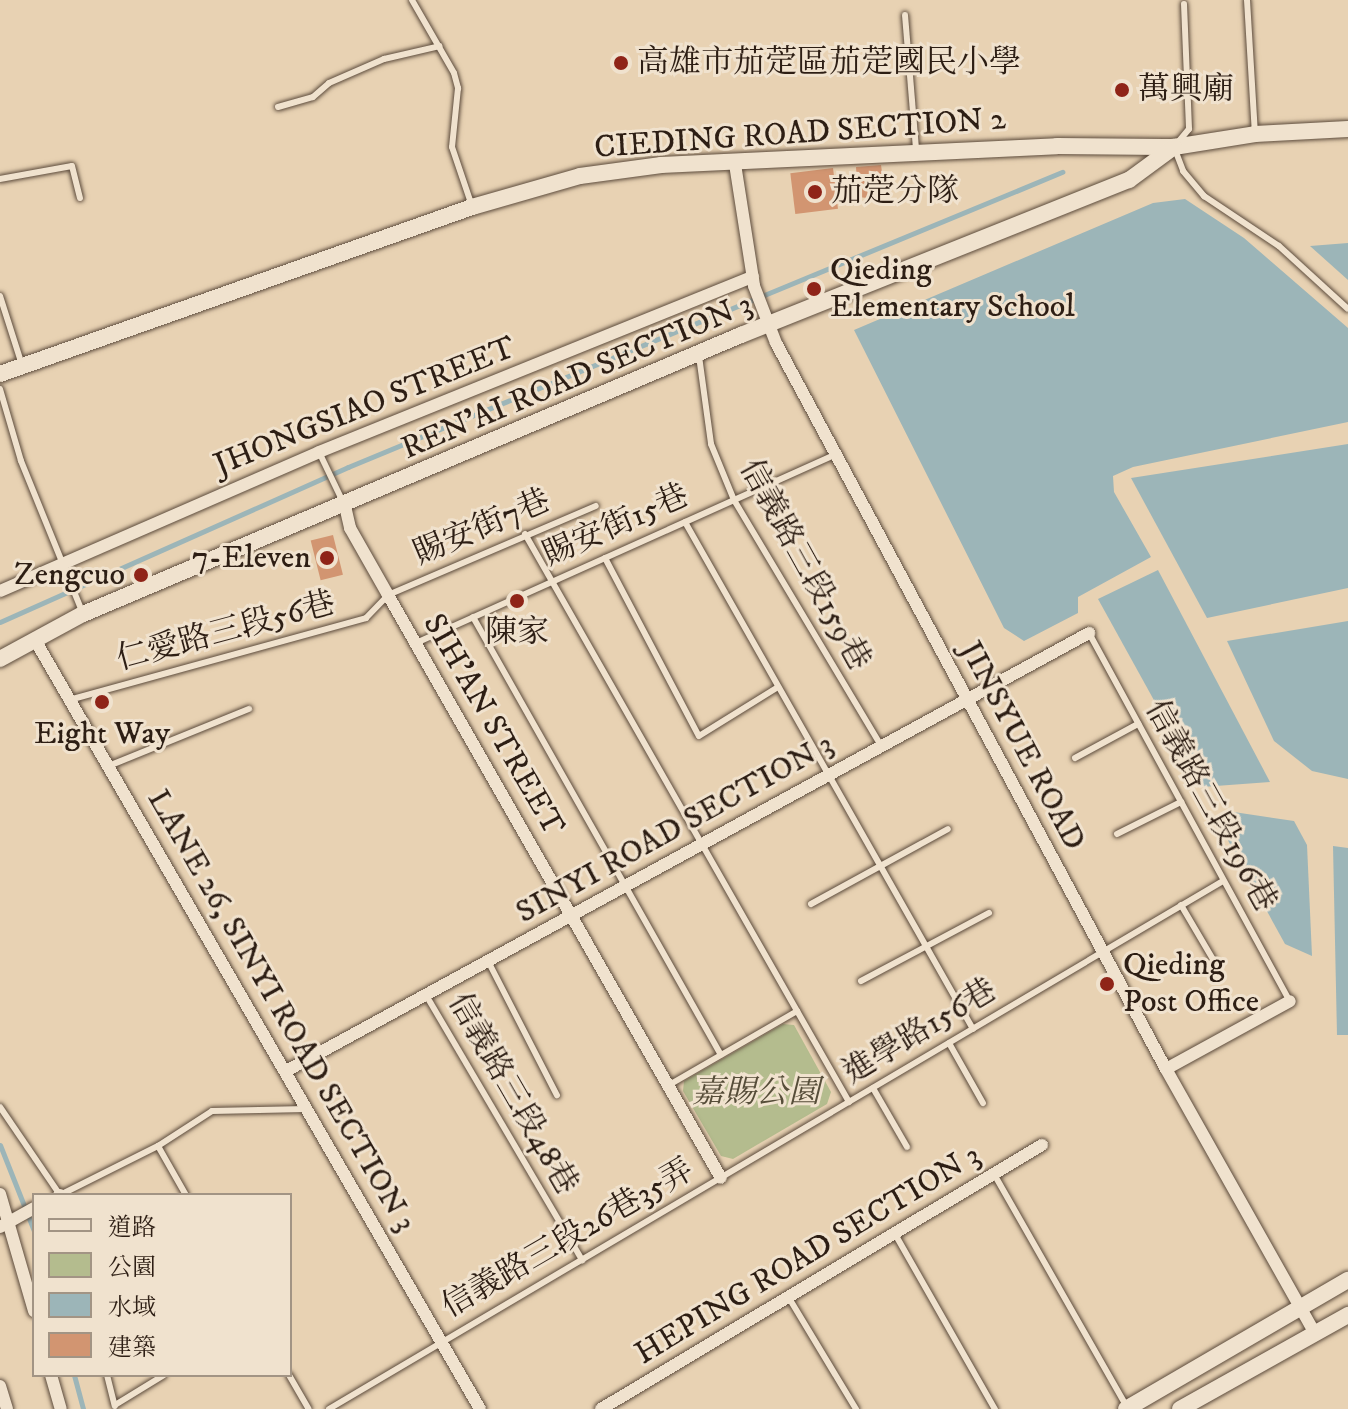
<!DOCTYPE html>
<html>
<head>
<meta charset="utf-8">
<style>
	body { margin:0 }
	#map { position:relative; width:1348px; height:1409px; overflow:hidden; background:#e8d2b3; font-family:"IM FELL DW Pica","Noto Serif TC",serif }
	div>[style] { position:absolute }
	.green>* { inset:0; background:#b4bc8e }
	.water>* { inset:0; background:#9cb5b8 }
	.stream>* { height:5px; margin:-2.5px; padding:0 2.5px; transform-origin:2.5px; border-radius:2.5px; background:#9cb5b8 }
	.building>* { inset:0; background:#d29571; transform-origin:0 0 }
	.roads { filter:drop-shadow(0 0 2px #5c4b3c) drop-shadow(0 0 2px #5c4b3c) }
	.service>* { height:6px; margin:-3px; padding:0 3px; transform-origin:3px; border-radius:3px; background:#f0e2ce }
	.minor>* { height:12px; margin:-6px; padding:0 6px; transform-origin:6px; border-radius:6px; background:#f0e2ce }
	.tertiary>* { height:16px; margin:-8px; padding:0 8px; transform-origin:8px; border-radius:8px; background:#f0e2ce }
	.dots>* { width:22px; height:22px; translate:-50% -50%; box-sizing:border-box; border:4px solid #f0e2ce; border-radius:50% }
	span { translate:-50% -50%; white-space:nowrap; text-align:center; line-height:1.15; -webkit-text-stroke:6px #f0e2ce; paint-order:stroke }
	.poi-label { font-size:32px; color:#2d1e14 }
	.left { translate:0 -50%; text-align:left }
	.right { translate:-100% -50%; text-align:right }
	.street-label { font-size:32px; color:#2d1e14 }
	.park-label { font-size:32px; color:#564d39; font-style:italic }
	.legend { position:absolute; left:32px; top:1193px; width:260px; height:184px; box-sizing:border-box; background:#f0e2ce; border:2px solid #a29484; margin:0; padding:10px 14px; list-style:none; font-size:24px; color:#2d1e14 }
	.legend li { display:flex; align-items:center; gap:16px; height:40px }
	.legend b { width:40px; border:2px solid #a29484 }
</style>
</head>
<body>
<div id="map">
	<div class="green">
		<i style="clip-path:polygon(783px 1024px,794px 1025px,831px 1092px,827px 1104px,733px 1159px,721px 1156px,683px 1091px,684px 1081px)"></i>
	</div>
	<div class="water">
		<i style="clip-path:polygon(1185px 199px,1244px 238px,1348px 328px,1348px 422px,1133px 467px,1113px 476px,1114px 492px,1151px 557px,1078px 597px,1078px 613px,1024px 641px,1004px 628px,854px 330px,1153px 203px)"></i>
		<i style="clip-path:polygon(1348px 243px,1348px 280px,1310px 246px)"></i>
		<i style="clip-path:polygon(1348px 444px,1348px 588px,1207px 618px,1131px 478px)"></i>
		<i style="clip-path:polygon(1158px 570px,1270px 782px,1202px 787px,1098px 599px)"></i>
		<i style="clip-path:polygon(1348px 621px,1348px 779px,1312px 771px,1274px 741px,1227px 641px)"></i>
		<i style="clip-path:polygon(1227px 811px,1294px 821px,1307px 845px,1312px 956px,1285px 944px,1219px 824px)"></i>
		<i style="clip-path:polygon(1333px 846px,1348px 848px,1348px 1035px,1337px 1035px)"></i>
	</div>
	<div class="stream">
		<i style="left:0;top:622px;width:381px;rotate:-24deg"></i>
		<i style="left:348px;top:467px;width:773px;rotate:-22.45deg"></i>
		<i style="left:0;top:1145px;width:92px;rotate:68.4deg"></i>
		<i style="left:74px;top:1375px;width:35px;rotate:75deg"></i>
	</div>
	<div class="building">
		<i style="clip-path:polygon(881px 165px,886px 200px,858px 197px,856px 167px)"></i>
		<i style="left:833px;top:168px;width:41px;height:43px;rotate:83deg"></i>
		<i style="left:333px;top:535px;width:41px;height:23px;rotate:76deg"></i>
	</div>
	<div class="roads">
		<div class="service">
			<i style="left:412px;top:0;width:84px;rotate:60.1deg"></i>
			<i style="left:454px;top:73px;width:16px;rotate:75deg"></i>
			<i style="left:458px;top:88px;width:59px;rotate:95.8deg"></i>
			<i style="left:452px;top:147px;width:59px;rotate:71.3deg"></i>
			<i style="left:1247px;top:0;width:134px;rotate:86.6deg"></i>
			<i style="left:1184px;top:4px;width:125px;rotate:87.7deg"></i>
			<i style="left:1189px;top:129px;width:23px;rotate:130deg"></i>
			<i style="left:1174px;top:147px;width:26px;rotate:69deg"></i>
			<i style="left:1183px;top:171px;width:33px;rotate:50deg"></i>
			<i style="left:1204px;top:196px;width:90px;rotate:33.7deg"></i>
			<i style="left:1279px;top:246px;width:93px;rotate:42.4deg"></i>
			<i style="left:905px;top:15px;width:135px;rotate:85.3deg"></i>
			<i style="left:278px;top:107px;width:36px;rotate:-16deg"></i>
			<i style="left:313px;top:97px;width:21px;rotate:-41deg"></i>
			<i style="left:329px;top:83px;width:60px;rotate:-23.6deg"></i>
			<i style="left:384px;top:59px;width:57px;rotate:-13.1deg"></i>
			<i style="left:0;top:179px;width:73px;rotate:-10.2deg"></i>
			<i style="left:72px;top:166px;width:33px;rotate:76deg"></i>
			<i style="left:0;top:296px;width:72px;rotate:72.3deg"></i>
			<i style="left:699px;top:356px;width:89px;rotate:82.2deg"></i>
			<i style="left:711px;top:444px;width:61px;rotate:67.7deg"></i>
			<i style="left:734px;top:500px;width:287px;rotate:59.1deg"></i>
			<i style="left:0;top:389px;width:75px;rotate:73.7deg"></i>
			<i style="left:21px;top:461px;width:162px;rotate:67.9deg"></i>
			<i style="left:319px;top:452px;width:55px;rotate:64.4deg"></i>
			<i style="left:685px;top:522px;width:583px;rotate:60.4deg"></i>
			<i style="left:525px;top:534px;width:654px;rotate:60.3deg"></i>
			<i style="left:605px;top:558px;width:201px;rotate:62.2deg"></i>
			<i style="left:699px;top:736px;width:93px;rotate:-31.8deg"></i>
			<i style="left:473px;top:617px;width:503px;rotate:60.48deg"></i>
			<i style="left:1089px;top:633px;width:419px;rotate:61.4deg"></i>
			<i style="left:416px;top:643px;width:461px;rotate:-24.2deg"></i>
			<i style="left:69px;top:700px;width:308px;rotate:-15.4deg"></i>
			<i style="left:366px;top:618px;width:32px;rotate:-46deg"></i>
			<i style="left:388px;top:595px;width:226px;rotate:-23.2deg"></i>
			<i style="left:1075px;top:758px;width:72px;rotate:-28.4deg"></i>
			<i style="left:111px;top:765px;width:149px;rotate:-22.1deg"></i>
			<i style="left:1117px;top:834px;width:72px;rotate:-26.6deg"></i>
			<i style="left:811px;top:904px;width:156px;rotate:-28.7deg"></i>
			<i style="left:1181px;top:905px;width:65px;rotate:59.5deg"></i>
			<i style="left:488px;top:961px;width:151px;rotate:62.8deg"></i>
			<i style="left:861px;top:981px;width:145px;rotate:-28deg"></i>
			<i style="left:426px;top:995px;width:308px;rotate:59.5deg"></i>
			<i style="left:949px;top:1043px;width:69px;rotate:60.5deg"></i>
			<i style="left:669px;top:1085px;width:148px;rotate:-30deg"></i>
			<i style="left:873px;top:1088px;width:68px;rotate:60deg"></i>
			<i style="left:0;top:1107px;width:107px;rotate:55.7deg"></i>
			<i style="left:158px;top:1146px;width:56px;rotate:60.3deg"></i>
			<i style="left:994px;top:1174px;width:268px;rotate:60.3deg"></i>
			<i style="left:60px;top:1195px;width:110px;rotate:-26.6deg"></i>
			<i style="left:158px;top:1146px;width:64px;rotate:-32.9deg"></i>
			<i style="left:212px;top:1111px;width:94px;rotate:-1.2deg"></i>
			<i style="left:895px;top:1234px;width:202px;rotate:60.3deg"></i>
			<i style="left:789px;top:1298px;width:130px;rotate:58.9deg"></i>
			<i style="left:107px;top:1375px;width:32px;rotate:76deg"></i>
			<i style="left:289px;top:1375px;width:39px;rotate:60deg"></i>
			<i style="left:115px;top:1405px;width:57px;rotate:-31.5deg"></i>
			<i style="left:329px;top:1409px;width:1038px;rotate:-30.57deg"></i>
		</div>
		<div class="minor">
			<i style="left:735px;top:164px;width:123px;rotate:81.1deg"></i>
			<i style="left:754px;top:286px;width:61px;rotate:68.9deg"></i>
			<i style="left:776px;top:343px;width:824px;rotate:61.76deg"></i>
			<i style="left:1166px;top:1069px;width:303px;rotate:60.6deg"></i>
			<i style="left:345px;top:506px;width:23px;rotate:77deg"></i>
			<i style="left:350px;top:528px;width:77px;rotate:60.4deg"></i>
			<i style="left:388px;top:595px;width:671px;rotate:60.27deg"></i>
			<i style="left:0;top:591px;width:348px;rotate:-23.5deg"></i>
			<i style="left:319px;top:452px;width:468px;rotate:-22deg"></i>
			<i style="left:35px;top:640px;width:888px;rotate:59.94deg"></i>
			<i style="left:1166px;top:1069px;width:141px;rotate:-28.7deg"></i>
			<i style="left:286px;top:1071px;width:915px;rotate:-28.61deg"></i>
			<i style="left:0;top:1194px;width:122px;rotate:73.8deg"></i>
			<i style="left:59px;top:1195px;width:1px"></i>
			<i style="left:0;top:1227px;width:39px;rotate:-29deg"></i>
			<i style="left:51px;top:1375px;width:35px;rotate:74deg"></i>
			<i style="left:0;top:1386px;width:24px;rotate:73deg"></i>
			<i style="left:601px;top:1409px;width:514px;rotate:-30.91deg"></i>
		</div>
		<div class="tertiary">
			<i style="left:0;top:374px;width:501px;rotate:-19.48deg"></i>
			<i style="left:472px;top:207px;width:112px;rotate:-16deg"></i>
			<i style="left:580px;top:176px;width:82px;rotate:-7.7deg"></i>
			<i style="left:661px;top:165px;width:396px;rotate:-2.7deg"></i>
			<i style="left:1057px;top:146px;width:117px;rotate:0.5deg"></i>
			<i style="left:1174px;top:147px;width:82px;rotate:-9.1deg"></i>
			<i style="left:1255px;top:134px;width:93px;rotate:-3.1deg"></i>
			<i style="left:0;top:659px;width:94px;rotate:-28.5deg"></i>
			<i style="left:83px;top:614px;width:715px;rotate:-22.98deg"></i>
			<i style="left:741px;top:335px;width:418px;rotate:-21.8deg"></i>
			<i style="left:1129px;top:180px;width:56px;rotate:-36.3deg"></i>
			<i style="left:1126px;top:1409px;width:257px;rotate:-30.2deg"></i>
			<i style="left:1180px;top:1409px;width:193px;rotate:-29.2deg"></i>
		</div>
	</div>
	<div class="dots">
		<i style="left:621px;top:63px;background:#8f2418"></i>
		<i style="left:1122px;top:90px;background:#8f2418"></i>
		<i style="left:815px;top:192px;background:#8f2418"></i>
		<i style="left:814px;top:289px;background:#8f2418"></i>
		<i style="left:327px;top:558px;background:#8f2418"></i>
		<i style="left:141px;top:575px;background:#8f2418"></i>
		<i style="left:517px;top:601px;background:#8f2418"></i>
		<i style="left:102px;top:702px;background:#8f2418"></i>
		<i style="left:1107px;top:984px;background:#8f2418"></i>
	</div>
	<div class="poi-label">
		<span class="left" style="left:637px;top:63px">高雄市茄萣區茄萣國民小學</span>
		<span class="left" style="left:1138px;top:90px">萬興廟</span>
		<span class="left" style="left:831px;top:192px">茄萣分隊</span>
		<span class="left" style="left:830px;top:289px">Qieding<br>Elementary School</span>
		<span class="right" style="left:311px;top:558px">7-Eleven</span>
		<span class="right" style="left:125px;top:575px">Zengcuo</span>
		<span style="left:517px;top:633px">陳家</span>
		<span style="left:102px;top:734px">Eight Way</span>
		<span class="left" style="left:1123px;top:984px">Qieding<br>Post Office</span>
	</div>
	<div class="street-label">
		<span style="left:800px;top:134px;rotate:-4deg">CIEDING ROAD SECTION 2</span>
		<span style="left:577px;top:377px;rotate:-23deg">REN'AI ROAD SECTION 3</span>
		<span style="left:365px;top:407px;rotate:-22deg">JHONGSIAO STREET</span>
		<span style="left:616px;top:526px;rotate:-24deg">賜安街15巷</span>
		<span style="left:482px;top:528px;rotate:-23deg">賜安街7巷</span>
		<span style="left:804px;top:565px;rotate:61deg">信義路三段159巷</span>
		<span style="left:226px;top:632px;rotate:-15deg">仁愛路三段56巷</span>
		<span style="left:493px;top:725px;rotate:60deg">SIH'AN STREET</span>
		<span style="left:1022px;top:746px;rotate:62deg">JINSYUE ROAD</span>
		<span style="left:1210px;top:806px;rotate:61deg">信義路三段196巷</span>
		<span style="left:675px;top:829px;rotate:-29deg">SINYI ROAD SECTION 3</span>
		<span style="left:281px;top:1011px;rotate:60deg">LANE 26, SINYI ROAD SECTION 3</span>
		<span style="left:920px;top:1032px;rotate:-31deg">進學路156巷</span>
		<span style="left:512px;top:1094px;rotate:60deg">信義路三段48巷</span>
		<span style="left:568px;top:1239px;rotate:-30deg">信義路三段26巷35弄</span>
		<span style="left:808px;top:1255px;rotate:-31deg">HEPING ROAD SECTION 3</span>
	</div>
	<div class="park-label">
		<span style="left:756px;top:1093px">嘉賜公園</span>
	</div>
	<ul class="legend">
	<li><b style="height:10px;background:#f0e2ce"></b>道路</li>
	<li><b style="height:22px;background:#b4bc8e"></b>公園</li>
	<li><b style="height:22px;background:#9cb5b8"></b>水域</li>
	<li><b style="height:22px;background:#d29571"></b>建築</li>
	</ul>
</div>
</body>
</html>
